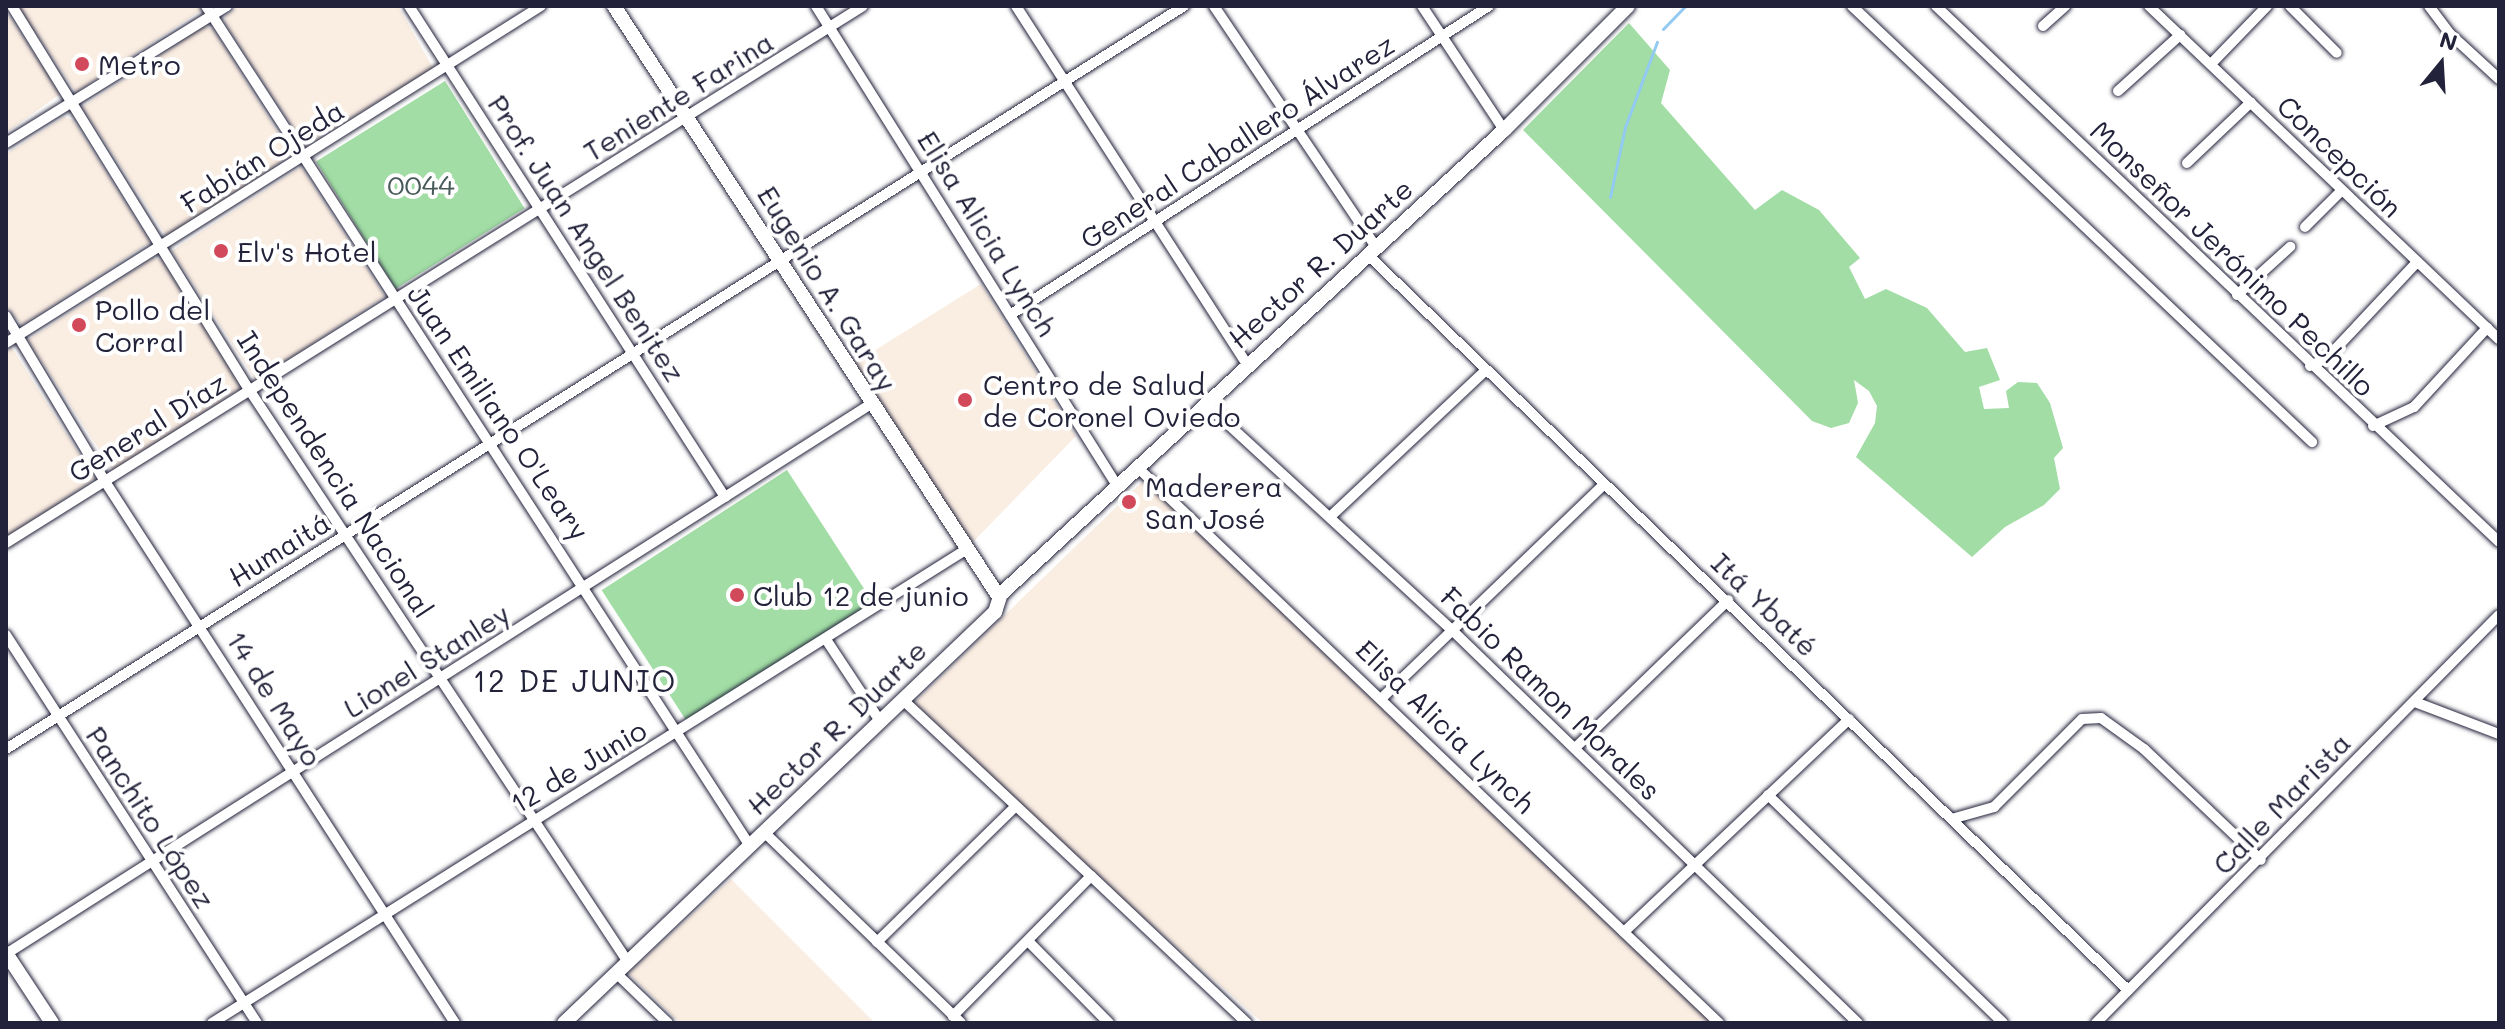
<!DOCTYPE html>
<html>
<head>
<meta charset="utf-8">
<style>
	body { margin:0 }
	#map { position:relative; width:2505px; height:1029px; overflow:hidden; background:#fff; font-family:Mali,sans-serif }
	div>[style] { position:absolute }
	.built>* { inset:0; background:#faede2; transform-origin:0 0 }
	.green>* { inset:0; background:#a1dda4; transform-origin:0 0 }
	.stream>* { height:3px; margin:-1.5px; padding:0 1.5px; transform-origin:1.5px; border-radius:1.5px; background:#92caf1 }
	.roads { filter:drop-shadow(0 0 2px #22223b) drop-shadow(0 0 2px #22223b) }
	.street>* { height:10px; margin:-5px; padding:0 5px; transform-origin:5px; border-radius:5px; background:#fff }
	.secondary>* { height:14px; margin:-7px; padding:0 7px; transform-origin:7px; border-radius:7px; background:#fff }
	.dots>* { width:22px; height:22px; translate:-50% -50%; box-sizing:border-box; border:4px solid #fff; border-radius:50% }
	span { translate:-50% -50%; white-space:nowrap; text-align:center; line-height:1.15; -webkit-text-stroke:8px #fff; paint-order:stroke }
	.poi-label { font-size:28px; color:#22223b }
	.left { translate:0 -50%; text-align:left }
	.street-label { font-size:28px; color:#22223b }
	.park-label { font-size:28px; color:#485a5a }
	.neighbourhood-label { font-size:30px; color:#22223b; letter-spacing:2px }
	.frame { position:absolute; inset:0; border:8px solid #22223b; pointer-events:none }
	.north { position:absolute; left:2401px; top:24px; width:80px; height:80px; -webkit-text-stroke:6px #fff; paint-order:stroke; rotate:18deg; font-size:22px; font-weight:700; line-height:32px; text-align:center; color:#22223b }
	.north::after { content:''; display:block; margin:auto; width:28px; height:36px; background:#22223b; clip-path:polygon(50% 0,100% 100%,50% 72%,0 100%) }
</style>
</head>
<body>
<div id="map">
	<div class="built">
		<i style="clip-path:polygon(18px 6px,200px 6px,202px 10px,76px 92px)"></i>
		<i style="clip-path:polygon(238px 6px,398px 6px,433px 68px,305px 146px,225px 23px,225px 16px)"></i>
		<i style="clip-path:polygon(6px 11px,60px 94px,6px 133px)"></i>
		<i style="clip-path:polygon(203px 27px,213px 29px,292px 155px,167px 237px,82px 107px)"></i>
		<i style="clip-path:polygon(64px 117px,73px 120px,150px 242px,22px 325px,6px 306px,6px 154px)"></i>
		<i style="left:301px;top:167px;width:154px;height:154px;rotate:57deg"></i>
		<i style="clip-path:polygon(153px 258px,162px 260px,241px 388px,113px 471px,28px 340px)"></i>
		<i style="clip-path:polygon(981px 284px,1076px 436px,972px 543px,853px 364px)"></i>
		<i style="clip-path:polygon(12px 348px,95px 479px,6px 537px,6px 351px)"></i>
		<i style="clip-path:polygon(1144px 480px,1722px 1023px,1263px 1023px,1060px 844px,913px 704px)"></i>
		<i style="clip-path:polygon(731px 879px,875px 1023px,680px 1023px,628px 973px)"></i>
	</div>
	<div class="green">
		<i style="clip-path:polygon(1629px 23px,1670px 70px,1661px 103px,1755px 210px,1782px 190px,1819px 210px,1860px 258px,1849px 267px,1865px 299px,1886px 289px,1927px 308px,1965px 352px,1987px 348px,2000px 380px,1979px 387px,1984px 409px,2009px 408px,2006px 391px,2018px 382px,2037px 383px,2050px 403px,2063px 448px,2054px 458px,2060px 489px,2044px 505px,2005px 527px,1972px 557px,1856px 457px,1875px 423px,1877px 406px,1869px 391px,1854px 380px,1858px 403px,1849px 423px,1831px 428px,1812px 421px,1523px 130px)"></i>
		<i style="left:445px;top:81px;width:150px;height:152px;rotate:58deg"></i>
		<i style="left:787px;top:470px;width:157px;height:221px;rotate:57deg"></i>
	</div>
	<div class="stream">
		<i style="left:1663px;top:29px;width:32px;rotate:-46deg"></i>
		<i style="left:1610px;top:197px;width:72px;rotate:-77.9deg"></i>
		<i style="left:1625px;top:127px;width:91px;rotate:-69.4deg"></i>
	</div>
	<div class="roads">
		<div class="street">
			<i style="left:12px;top:6px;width:453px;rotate:58.3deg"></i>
			<i style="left:250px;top:391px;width:685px;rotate:56.5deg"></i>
			<i style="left:206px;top:6px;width:1001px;rotate:57.07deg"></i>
			<i style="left:409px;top:6px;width:584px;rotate:57.24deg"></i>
			<i style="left:816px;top:6px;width:568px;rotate:57.88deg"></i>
			<i style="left:1016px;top:6px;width:426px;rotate:57.2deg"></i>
			<i style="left:1214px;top:6px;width:289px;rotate:56.1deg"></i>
			<i style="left:1422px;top:6px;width:149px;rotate:56.5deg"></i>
			<i style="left:1852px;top:6px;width:634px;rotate:43.47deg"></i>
			<i style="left:1936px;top:6px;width:777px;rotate:43.59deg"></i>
			<i style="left:2149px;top:6px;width:483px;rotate:43.6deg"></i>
			<i style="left:2290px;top:6px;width:66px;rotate:45deg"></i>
			<i style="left:2429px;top:6px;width:34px;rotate:53deg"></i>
			<i style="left:2449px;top:33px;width:68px;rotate:42.6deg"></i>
			<i style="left:2043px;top:26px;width:30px;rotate:-42deg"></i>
			<i style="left:2211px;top:64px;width:81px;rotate:-46deg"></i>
			<i style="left:2118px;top:91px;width:84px;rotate:-42.1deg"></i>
			<i style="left:6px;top:143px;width:260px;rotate:-31.8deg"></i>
			<i style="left:2187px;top:163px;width:88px;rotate:-43.6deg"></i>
			<i style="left:2305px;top:227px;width:51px;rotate:-45deg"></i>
			<i style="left:1367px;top:254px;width:1059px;rotate:44.04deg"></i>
			<i style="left:2237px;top:295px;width:72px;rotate:-42.2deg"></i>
			<i style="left:1010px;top:315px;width:570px;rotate:-32.83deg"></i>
			<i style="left:6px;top:316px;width:195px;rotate:59.1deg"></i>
			<i style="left:106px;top:483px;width:643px;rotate:57.13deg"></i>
			<i style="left:6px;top:343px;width:632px;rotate:-32.21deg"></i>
			<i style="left:2310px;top:366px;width:19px;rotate:-25deg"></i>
			<i style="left:2327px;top:358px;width:132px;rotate:-46.8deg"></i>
			<i style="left:1205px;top:403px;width:337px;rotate:42.6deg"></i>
			<i style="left:1453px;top:631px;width:564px;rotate:44.07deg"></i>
			<i style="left:2373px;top:426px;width:45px;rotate:-24.9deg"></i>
			<i style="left:2414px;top:407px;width:108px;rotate:-47.3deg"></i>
			<i style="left:1137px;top:467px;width:805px;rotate:43.69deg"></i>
			<i style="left:1330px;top:517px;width:212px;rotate:-43.3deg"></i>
			<i style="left:6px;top:543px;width:1011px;rotate:-32.07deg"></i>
			<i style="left:6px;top:635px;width:462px;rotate:57.1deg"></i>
			<i style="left:827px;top:641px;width:96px;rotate:56.5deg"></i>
			<i style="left:1383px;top:697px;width:306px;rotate:-43.9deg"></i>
			<i style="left:903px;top:700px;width:258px;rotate:43.1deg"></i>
			<i style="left:1091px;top:876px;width:197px;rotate:134.6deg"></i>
			<i style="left:2415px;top:702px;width:90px;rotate:20.9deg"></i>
			<i style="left:1575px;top:748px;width:213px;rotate:-44deg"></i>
			<i style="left:6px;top:749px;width:1393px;rotate:-32.24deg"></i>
			<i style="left:1768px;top:795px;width:327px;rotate:44.1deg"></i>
			<i style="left:1955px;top:818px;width:41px;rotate:-15.8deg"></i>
			<i style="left:1994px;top:807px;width:124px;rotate:-45deg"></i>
			<i style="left:2082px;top:719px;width:19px;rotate:-3deg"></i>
			<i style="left:2101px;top:718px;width:53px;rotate:35.8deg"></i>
			<i style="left:2144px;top:749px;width:161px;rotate:43.5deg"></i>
			<i style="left:764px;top:832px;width:274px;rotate:44.1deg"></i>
			<i style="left:1091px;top:876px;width:214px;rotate:43.3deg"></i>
			<i style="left:1624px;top:932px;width:310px;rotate:-43.4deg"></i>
			<i style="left:1028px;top:941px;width:115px;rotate:45.4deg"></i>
			<i style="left:877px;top:942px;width:194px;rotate:-44.4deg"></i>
			<i style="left:6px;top:954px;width:1025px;rotate:-32.45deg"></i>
			<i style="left:616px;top:973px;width:72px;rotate:43.9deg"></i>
			<i style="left:212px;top:1023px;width:891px;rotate:-32.12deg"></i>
			<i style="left:2096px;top:1023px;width:573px;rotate:-45.35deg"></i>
		</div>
		<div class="secondary">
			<i style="left:614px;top:6px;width:705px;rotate:56.92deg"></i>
			<i style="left:6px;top:953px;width:84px;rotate:56.7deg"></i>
			<i style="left:564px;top:1023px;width:596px;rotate:-43.64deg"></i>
			<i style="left:995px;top:612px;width:19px;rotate:-72deg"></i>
			<i style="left:1001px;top:594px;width:684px;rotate:-42.69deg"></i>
			<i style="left:1504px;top:130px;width:175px;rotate:-45deg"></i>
		</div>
	</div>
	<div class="dots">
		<i style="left:82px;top:64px;background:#d1495b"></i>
		<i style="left:221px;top:251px;background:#d1495b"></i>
		<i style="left:79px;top:325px;background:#d1495b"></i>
		<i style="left:965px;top:400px;background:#d1495b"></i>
		<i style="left:1129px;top:502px;background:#d1495b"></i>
		<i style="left:737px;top:595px;background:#d1495b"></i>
	</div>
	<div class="poi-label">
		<span class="left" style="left:98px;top:64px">Metro</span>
		<span class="left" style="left:237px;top:251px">Elv's Hotel</span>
		<span class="left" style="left:95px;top:325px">Pollo del<br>Corral</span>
		<span class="left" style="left:983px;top:400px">Centro de Salud<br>de Coronel Oviedo</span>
		<span class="left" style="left:1145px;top:502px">Maderera<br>San José</span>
		<span class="left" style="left:753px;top:595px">Club 12 de junio</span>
	</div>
	<div class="street-label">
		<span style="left:678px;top:96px;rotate:-32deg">Teniente Farina</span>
		<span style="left:1237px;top:141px;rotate:-33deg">General Caballero Álvarez</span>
		<span style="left:262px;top:156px;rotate:-32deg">Fabián Ojeda</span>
		<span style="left:2340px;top:156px;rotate:44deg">Concepción</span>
		<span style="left:988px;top:233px;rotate:58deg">Elisa Alicia Lynch</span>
		<span style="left:587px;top:238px;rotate:57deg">Prof. Juan Angel Benitez</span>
		<span style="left:2233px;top:258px;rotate:44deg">Monseñor Jerónimo Pechillo</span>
		<span style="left:1320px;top:263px;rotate:-42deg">Hector R. Duarte</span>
		<span style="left:828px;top:288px;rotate:58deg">Eugenio A. Garay</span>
		<span style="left:499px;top:412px;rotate:56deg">Juan Emiliano O'Leary</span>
		<span style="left:147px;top:427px;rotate:-32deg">General Díaz</span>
		<span style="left:336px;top:474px;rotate:57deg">Independencia Nacional</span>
		<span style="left:279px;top:549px;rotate:-32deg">Humaitá</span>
		<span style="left:1765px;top:604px;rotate:44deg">Itá Ybaté</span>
		<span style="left:426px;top:660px;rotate:-32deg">Lionel Stanley</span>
		<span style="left:1551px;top:693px;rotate:44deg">Fabio Ramon Morales</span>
		<span style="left:275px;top:698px;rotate:58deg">14 de Mayo</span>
		<span style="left:1446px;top:726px;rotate:44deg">Elisa Alicia Lynch</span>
		<span style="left:836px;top:727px;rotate:-44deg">Hector R. Duarte</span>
		<span style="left:578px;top:766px;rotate:-31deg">12 de Junio</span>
		<span style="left:2281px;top:803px;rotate:-46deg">Calle Marista</span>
		<span style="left:151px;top:817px;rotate:57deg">Panchito López</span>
	</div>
	<div class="park-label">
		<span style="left:421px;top:184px">0044</span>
	</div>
	<div class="neighbourhood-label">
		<span style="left:575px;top:680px">12 DE JUNIO</span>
	</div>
	<div class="frame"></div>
	<div class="north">N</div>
</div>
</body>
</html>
